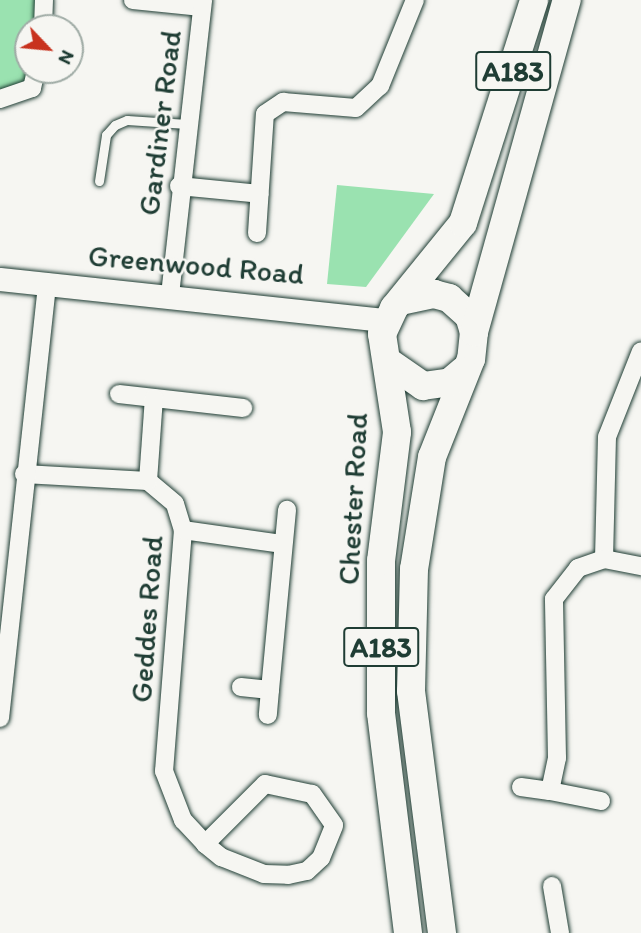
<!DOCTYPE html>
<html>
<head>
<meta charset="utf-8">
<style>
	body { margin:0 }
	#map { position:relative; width:641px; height:933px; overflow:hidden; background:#f6f6f2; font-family:Itim,sans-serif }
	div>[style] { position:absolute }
	.green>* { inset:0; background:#9ae2b0 }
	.roads { filter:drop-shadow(0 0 2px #1f3d34) drop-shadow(0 0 2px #1f3d34) }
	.service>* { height:9px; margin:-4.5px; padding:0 4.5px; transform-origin:4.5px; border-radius:4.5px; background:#f6f6f2 }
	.minor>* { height:18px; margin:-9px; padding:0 9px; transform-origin:9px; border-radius:9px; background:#f6f6f2 }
	.tertiary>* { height:23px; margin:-11.5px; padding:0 11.5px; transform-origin:11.5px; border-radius:11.5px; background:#f6f6f2 }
	.primary>* { height:28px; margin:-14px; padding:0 14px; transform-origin:14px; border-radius:14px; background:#f6f6f2 }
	span { translate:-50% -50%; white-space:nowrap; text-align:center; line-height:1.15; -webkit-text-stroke:5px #f6f6f2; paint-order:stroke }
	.shield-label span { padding:2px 5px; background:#f6f6f2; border:2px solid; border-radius:5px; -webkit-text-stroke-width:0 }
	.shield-label { font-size:28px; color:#1f3d34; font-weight:700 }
	.street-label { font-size:30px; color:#1f3d34 }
	.north { position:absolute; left:14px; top:14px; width:70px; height:70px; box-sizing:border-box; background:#f6f6f2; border:2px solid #a0aca6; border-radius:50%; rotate:116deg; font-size:19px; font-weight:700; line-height:28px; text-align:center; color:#1f3d34 }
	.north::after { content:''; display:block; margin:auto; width:24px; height:32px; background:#c8321e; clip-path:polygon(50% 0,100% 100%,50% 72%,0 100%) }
</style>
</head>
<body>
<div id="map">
	<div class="green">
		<i style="clip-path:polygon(0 0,44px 0,43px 28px,28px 28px,32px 88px,0 99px)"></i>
		<i style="clip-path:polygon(337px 185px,434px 194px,366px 287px,327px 284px)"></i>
	</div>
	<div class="roads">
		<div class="service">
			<i style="left:99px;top:181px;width:47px;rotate:-81.3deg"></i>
			<i style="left:106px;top:135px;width:13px;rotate:-48deg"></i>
			<i style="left:115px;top:125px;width:13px;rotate:-23deg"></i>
			<i style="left:127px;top:120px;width:60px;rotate:3.8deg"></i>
		</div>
		<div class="minor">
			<i style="left:133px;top:0;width:69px;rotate:5.8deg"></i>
			<i style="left:43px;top:28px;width:28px;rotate:-88deg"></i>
			<i style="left:0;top:99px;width:34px;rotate:-19deg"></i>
			<i style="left:32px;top:88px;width:18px;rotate:-77deg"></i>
			<i style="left:179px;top:186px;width:81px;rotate:5.6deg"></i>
			<i style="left:257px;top:233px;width:119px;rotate:-86.2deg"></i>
			<i style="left:265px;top:114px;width:22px;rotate:-34deg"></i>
			<i style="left:283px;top:102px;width:73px;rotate:4.7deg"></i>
			<i style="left:356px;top:108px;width:33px;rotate:-43deg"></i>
			<i style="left:380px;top:86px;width:93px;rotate:-67.9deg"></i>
			<i style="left:170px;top:295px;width:297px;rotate:-83.6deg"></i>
			<i style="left:119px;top:394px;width:125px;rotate:6.4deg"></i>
			<i style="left:24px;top:474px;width:124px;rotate:3.2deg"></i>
			<i style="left:148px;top:481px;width:35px;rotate:40deg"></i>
			<i style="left:175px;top:504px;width:27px;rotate:73deg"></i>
			<i style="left:183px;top:530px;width:242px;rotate:94.5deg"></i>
			<i style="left:164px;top:771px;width:53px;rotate:68.8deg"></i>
			<i style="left:183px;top:820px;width:33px;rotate:47deg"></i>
			<i style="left:205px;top:844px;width:21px;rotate:39deg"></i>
			<i style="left:221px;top:857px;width:46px;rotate:21.6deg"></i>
			<i style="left:264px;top:874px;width:24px;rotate:2deg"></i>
			<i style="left:288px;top:875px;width:19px;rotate:-12deg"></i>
			<i style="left:307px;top:871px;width:19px;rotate:-43deg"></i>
			<i style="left:321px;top:858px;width:35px;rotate:-68deg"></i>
			<i style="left:334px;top:825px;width:38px;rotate:-125deg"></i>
			<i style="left:312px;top:794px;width:48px;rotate:-168deg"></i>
			<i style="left:265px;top:784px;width:85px;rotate:135deg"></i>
			<i style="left:148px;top:481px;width:83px;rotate:-85.9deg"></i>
			<i style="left:183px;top:530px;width:101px;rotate:8deg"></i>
			<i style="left:604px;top:559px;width:122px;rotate:-88.6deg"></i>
			<i style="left:607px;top:437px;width:92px;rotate:-68.4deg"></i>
			<i style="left:241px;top:687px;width:29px;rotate:6deg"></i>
			<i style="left:270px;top:690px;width:25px;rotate:95deg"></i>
			<i style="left:270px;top:690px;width:181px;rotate:-84.6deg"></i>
			<i style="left:0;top:718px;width:438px;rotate:-83.8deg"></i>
			<i style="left:521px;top:787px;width:29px;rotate:8deg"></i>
			<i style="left:550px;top:791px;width:34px;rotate:-78deg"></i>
			<i style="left:557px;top:758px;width:159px;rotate:-91.1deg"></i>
			<i style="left:554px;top:599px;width:39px;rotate:-52deg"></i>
			<i style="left:578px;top:568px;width:28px;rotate:-19deg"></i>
			<i style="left:604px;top:559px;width:38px;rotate:11deg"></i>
			<i style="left:550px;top:791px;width:52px;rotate:11.1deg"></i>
			<i style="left:552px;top:886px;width:48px;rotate:80.3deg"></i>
		</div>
		<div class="tertiary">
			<i style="left:0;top:279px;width:388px;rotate:6.1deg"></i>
		</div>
		<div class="primary">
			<i style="left:405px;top:300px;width:30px;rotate:-12deg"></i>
			<i style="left:434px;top:294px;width:16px;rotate:15deg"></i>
			<i style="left:449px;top:298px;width:27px;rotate:42deg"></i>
			<i style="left:469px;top:316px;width:17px;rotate:73deg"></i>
			<i style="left:474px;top:332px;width:27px;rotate:96deg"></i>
			<i style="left:471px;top:359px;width:105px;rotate:111.7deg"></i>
			<i style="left:432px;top:457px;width:113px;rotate:99.1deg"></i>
			<i style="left:414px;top:569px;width:122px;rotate:91.4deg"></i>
			<i style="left:411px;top:691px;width:244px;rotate:82.7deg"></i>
			<i style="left:474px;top:332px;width:345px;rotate:-74.4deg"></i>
			<i style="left:387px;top:361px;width:44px;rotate:34.8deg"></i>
			<i style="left:423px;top:386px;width:27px;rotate:-8deg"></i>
			<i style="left:450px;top:382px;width:17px;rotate:-40deg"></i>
			<i style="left:408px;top:933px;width:222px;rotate:-97deg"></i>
			<i style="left:381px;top:713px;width:152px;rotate:-90deg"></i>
			<i style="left:381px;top:561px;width:130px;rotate:-82.9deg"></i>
			<i style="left:397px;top:432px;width:99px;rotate:-98.7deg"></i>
			<i style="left:382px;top:334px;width:29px;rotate:-65deg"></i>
			<i style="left:394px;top:308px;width:109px;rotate:-50.9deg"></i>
			<i style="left:463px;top:223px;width:234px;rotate:-72.3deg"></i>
		</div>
	</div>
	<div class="shield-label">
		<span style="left:513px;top:71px">A183</span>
		<span style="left:381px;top:647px">A183</span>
	</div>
	<div class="street-label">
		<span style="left:160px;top:123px;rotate:-83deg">Gardiner Road</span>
		<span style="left:196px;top:265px;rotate:5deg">Greenwood Road</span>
		<span style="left:353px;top:499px;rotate:-87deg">Chester Road</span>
		<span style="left:147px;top:619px;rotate:-86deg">Geddes Road</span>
	</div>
	<div class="north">N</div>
</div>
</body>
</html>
